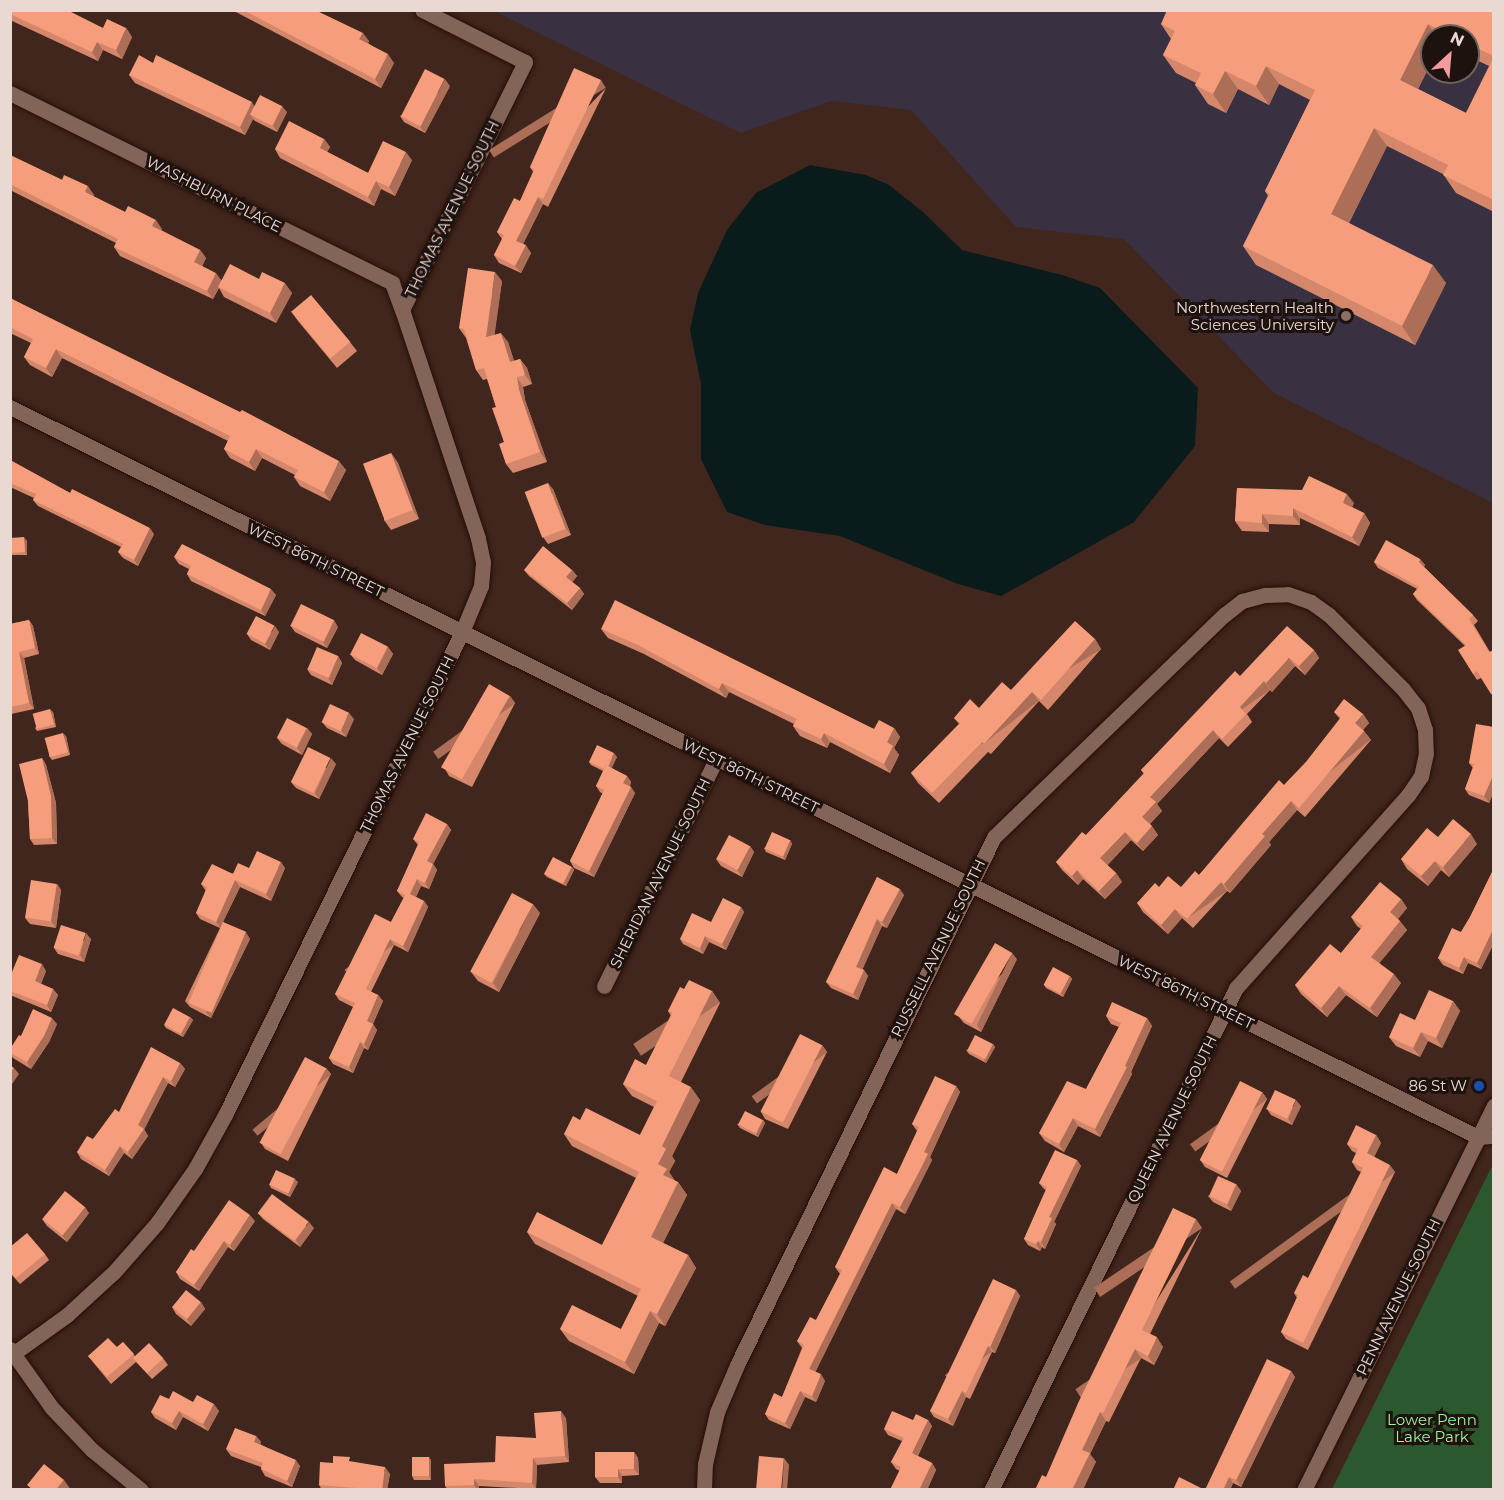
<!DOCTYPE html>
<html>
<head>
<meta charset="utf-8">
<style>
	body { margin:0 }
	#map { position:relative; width:1504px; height:1500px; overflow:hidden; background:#40261c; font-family:Montserrat,sans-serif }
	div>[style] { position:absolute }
	.education>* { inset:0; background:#393141 }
	.green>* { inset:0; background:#2b582d }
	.water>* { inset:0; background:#0a1b1c }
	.roads { filter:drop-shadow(0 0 2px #260e06) drop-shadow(0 0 2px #260e06) }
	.minor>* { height:15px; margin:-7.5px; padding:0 7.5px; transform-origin:7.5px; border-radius:7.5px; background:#836459 }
	.tertiary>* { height:15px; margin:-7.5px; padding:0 7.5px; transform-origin:7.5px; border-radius:7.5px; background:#836459 }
	.secondary>* { height:15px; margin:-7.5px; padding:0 7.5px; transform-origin:7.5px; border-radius:7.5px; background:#836459 }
	.wall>* { inset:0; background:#d4876b }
	.shaded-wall>* { inset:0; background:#ac6e57; transform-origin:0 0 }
	.building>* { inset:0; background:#f69d7c; transform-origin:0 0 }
	.dots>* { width:16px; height:16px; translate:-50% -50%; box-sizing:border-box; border:3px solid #1e120e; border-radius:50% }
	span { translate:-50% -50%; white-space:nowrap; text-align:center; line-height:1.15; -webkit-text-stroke:6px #1e120e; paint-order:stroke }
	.street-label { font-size:15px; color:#ead9d2 }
	.poi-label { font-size:15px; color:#ead9d2 }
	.right { translate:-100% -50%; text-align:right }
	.park-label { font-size:15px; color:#9cf69e }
	.frame { position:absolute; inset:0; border:12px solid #ead9d2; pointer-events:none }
	.north { position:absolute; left:1420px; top:24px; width:60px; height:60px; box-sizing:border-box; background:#1e120e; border:2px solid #70625c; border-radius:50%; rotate:26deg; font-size:16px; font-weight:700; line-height:24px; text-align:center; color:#ead9d2 }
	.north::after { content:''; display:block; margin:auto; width:21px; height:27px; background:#f59b9f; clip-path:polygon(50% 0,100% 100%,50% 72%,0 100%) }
</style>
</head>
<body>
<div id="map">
	<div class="education">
		<i style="clip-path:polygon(evenodd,494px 11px,1493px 11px,1493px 503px,1274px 393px,1124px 239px,1016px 227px,911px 110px,831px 101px,741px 133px,494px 11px,1432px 36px,1468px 36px,1468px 72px,1432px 72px,1432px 36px)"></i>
	</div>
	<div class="green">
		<i style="clip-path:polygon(1493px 1167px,1493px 1489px,1332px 1489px,1491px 1168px)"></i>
	</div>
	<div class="water">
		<i style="clip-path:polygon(810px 165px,866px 175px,889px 185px,923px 212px,962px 250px,1062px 275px,1100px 288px,1198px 388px,1195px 446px,1134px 522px,1001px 596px,958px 584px,840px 536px,765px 525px,727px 512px,701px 459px,701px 384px,690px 330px,698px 293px,727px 230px,756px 193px)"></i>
	</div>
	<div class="roads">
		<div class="minor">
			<i style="left:10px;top:93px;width:427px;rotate:26.4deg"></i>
			<i style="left:392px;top:283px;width:29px;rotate:70deg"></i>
			<i style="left:604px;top:986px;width:253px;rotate:-63.7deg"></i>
			<i style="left:10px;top:1349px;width:72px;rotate:54.6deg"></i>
			<i style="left:52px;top:1408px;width:58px;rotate:46.4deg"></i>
			<i style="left:92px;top:1450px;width:63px;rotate:39.2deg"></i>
			<i style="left:10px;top:1356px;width:70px;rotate:-35.7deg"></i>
			<i style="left:67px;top:1315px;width:64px;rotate:-42.5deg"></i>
			<i style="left:114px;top:1272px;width:65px;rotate:-48.7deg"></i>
			<i style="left:157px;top:1223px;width:66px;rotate:-54.9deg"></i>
			<i style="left:195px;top:1169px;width:64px;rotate:-61deg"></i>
			<i style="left:226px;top:1113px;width:536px;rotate:-63.87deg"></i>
			<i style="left:462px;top:632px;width:50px;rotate:-67.6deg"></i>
			<i style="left:481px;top:586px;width:24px;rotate:-85deg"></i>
			<i style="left:483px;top:562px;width:25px;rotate:-102deg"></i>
			<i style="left:478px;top:538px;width:240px;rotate:-108.4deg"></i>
			<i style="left:402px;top:310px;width:277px;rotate:-63.6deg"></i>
			<i style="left:525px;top:62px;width:115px;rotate:-153.2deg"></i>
			<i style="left:704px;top:1490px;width:26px;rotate:-88deg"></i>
			<i style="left:705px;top:1464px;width:53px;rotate:-77deg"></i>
			<i style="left:717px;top:1412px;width:51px;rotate:-66.9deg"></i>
			<i style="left:737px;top:1365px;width:587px;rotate:-64.05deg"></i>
			<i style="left:994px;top:837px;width:320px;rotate:-44deg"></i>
			<i style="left:1224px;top:615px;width:23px;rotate:-38deg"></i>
			<i style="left:1242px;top:601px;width:24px;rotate:-15deg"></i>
			<i style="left:1265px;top:595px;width:23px;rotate:-2deg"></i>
			<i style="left:1288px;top:594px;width:24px;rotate:19deg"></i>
			<i style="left:1311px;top:602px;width:22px;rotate:36deg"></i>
			<i style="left:1329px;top:615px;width:105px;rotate:45deg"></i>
			<i style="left:1403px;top:689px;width:24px;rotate:52deg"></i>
			<i style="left:1418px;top:708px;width:23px;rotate:72deg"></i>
			<i style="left:1425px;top:730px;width:23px;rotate:88deg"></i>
			<i style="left:1426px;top:753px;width:24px;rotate:102deg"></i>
			<i style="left:1421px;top:776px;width:23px;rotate:124deg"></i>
			<i style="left:1408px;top:795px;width:259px;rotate:131.7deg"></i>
			<i style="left:1236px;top:988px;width:559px;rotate:116.01deg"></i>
		</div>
		<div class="tertiary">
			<i style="left:10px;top:407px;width:1639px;rotate:26.44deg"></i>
			<i style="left:1478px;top:1137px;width:16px;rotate:-4deg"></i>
		</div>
		<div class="secondary">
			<i style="left:1304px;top:1490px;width:429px;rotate:-63.7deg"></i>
		</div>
	</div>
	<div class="wall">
		<i style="clip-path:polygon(10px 10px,103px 28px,126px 28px,132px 37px,122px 59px,103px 50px,98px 61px,10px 20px)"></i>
		<i style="clip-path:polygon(232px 10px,315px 10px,369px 41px,368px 43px,394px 63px,381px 88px)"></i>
		<i style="clip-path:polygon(evenodd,1494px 13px,1494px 212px,1456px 193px,1443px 174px,1387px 146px,1349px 223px,1446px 283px,1415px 345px,1256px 265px,1243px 246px,1268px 196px,1265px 191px,1310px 100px,1279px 84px,1269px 105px,1238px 89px,1226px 113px,1208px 104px,1195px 85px,1196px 83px,1176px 73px,1163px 55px,1171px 39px,1161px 24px,1494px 13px,1432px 36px,1468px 36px,1468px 56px,1489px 66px,1466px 113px,1418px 89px,1432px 61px,1432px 36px)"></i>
		<i style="clip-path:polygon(153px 63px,254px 107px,287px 112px,277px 132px,255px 121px,253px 119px,245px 135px,135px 83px,129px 75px)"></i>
		<i style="clip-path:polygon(450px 86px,425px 133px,404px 122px,400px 116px)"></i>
		<i style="clip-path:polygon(606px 88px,548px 207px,543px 204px,523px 244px,531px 253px,521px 273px,499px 263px,494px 255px,502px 239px,497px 232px,520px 201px,533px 172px,530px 167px)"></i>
		<i style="clip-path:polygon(324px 139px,330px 147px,327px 152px,368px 173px,412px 160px,395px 196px,381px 189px,374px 206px,280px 158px,275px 149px)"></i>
		<i style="clip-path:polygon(10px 155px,94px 195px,93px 196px,125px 212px,162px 229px,161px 230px,200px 250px,206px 258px,202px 266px,221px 280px,259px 279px,292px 293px,276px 323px,224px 297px,219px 288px,213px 299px,120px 256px,114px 247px,116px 243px,10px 190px)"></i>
		<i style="clip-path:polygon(502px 281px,494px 335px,508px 342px,514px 361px,520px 359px,527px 368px,532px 384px,523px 387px,525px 400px,547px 462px,513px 473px,506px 464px,504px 442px,496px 407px,487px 379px,483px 380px,476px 370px,466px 338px,459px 328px)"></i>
		<i style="clip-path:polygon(10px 298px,346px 470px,330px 501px,300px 486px,294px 477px,295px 475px,262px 458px,255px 471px,230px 458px,224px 449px,228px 441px,62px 358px,52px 377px,30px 365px,24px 357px,31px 343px,10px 333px)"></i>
		<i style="clip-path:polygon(291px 311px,350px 342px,357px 351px,337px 368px,298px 321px)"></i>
		<i style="clip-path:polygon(391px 453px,398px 463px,419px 519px,391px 530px,384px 520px)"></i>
		<i style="clip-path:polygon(10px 460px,70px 493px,154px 534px,138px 566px,123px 558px,118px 552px,121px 547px,38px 506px,33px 500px,34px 498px,10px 487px)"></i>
		<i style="clip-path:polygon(1237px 488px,1354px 503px,1352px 507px,1364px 513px,1370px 523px,1359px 546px,1300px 518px,1300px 525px,1269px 524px,1269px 532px,1242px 531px,1235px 521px)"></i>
		<i style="clip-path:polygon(553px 489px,571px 535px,548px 544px,543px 537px)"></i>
		<i style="clip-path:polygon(10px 538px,27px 541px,27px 555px,10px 555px)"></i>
		<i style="clip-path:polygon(174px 557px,276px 595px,265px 616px,191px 581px,187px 574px,189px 569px,179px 564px)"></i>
		<i style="clip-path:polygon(1420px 559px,1425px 565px,1424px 567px,1473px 615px,1478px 621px,1474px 625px,1490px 652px,1494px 650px,1494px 698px,1481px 678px,1477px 680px,1473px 674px,1465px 646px,1417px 600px,1413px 594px,1417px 589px,1378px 568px,1374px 562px)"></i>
		<i style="clip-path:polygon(524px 570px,572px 570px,577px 576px,572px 582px,580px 588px,584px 594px,572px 610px,529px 576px)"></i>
		<i style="clip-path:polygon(29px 620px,33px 626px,39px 654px,24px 658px,34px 709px,11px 714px,10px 624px)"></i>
		<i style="clip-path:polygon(290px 625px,338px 627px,327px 648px,295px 632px)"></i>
		<i style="clip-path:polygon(601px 629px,874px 729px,894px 728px,900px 737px,894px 748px,899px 755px,890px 773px,830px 742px,827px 748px,800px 736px,793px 726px,794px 724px,729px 692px,726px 698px,644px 654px,608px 638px)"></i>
		<i style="clip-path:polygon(279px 632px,270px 650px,251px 640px,247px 634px)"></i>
		<i style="clip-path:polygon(1095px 639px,1101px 649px,1048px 710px,1039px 701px,991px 754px,988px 752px,939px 803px,918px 783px,911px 773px,959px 724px,954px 718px,979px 708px,1011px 690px)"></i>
		<i style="clip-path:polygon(388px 647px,393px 654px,382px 675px,355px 660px,350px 654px)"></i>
		<i style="clip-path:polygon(1314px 650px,1319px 658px,1305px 675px,1295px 666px,1272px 692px,1270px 690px,1247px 714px,1252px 722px,1228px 747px,1219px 738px,1157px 804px,1162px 811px,1150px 824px,1158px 835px,1143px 851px,1131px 840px,1107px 865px,1116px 873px,1122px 882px,1105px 899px,1083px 879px,1078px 885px,1062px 870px,1056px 862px,1086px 835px,1144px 774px,1141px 770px,1240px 676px)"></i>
		<i style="clip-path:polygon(338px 656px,342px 663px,332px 685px,311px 675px,307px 669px)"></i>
		<i style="clip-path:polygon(510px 696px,515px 703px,472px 787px,449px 776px,445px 769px)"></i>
		<i style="clip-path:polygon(53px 712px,56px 727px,37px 731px,35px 728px)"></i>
		<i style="clip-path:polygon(1334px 712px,1363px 714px,1369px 723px,1363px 730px,1371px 740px,1305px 817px,1297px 810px,1269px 842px,1271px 845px,1230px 893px,1227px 891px,1193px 928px,1182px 918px,1168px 934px,1143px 912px,1137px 903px,1159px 887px,1181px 887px,1199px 875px,1306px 762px,1340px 719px)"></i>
		<i style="clip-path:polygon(354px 719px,346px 737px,327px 728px,322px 722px)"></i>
		<i style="clip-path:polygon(1494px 727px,1494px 791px,1489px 803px,1469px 795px,1465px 789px,1473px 768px,1469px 763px)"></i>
		<i style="clip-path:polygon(307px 728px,312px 734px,302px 755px,282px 744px,277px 738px)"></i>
		<i style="clip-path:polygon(66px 736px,70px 755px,52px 760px,49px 756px)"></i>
		<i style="clip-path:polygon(617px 757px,611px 768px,627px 776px,631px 782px,630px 786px,635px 793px,594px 877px,574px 868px,570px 861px,603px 794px,600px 792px,596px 786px,603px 771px,591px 765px,589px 762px)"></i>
		<i style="clip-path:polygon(42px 758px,46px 765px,56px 803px,57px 844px,34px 845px,30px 839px,28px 801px)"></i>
		<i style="clip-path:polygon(336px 764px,319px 799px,296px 788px,291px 782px)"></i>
		<i style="clip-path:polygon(447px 824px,451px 830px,433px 864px,437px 870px,429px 889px,421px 886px,416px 897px,424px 901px,428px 907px,408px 952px,394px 945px,371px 992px,378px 995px,383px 1001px,373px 1024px,377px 1030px,368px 1050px,364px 1048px,353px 1073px,333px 1064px,329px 1058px,353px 1007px,339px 1000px,335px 994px,391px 922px,404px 898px,402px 897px,397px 891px,418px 845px,413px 839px)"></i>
		<i style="clip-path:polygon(1438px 837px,1477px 844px,1449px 877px,1441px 870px,1428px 886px,1407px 869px,1401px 859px)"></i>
		<i style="clip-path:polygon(790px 840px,792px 844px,785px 860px,766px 852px,764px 848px)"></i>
		<i style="clip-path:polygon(750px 846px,754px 852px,742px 877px,721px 866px,716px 859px)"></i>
		<i style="clip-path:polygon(572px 867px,574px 870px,566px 886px,547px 877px,544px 874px)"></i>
		<i style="clip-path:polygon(249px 868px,285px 868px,271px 901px,240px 887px,223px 922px,250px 939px,211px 1018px,190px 1007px,185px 1001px,220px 928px,200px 919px,196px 913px,206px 891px,201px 884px)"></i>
		<i style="clip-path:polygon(1494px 868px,1494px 943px,1481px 969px,1468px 963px,1463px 974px,1443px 965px,1438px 958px,1461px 932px,1470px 917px)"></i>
		<i style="clip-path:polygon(877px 877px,904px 895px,887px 928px,882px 926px,862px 969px,864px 970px,868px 976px,858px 1000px,831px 988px,826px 982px)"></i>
		<i style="clip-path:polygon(57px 884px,61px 890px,56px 928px,30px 924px,25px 918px)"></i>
		<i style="clip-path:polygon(1401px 899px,1407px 908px,1398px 919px,1407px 930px,1379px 963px,1401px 983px,1377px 1017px,1346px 995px,1327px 1017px,1301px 994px,1295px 985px,1341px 953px,1361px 929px,1357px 926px,1351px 917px)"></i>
		<i style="clip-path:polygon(741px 907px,744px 912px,726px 950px,709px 942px,703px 954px,683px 944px,680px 939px)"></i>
		<i style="clip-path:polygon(540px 913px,499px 992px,478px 981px,471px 972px)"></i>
		<i style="clip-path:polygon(91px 939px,84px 962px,58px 954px,54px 948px)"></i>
		<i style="clip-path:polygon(1017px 959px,981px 1032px,964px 1023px,959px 1017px)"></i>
		<i style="clip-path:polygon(46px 971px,41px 984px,53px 989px,58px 995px,51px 1012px,10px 995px,10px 977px)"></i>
		<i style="clip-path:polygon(1070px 976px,1072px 979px,1063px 997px,1046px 988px,1044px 985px)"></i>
		<i style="clip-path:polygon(684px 989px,712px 991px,720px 1003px,681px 1082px,700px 1100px,672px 1156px,675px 1161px,669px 1172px,675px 1181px,678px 1182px,687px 1195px,663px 1243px,688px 1255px,696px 1268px,665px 1326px,659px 1323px,634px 1374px,569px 1341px,560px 1329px,621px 1329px,638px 1296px,535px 1244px,527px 1232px,602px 1245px,636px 1178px,572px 1146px,564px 1134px,580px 1120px,640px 1135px,654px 1107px,632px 1096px,623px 1084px,646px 1065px,671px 1016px,668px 1011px)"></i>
		<i style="clip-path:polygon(1453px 1001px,1460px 1011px,1442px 1048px,1428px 1041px,1420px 1057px,1396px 1046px,1389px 1037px,1415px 1020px)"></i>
		<i style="clip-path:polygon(1106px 1016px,1147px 1018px,1152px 1026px,1131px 1072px,1132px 1074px,1100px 1137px,1078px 1126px,1064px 1152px,1045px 1141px,1039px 1133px,1086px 1089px,1119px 1027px,1111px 1024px)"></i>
		<i style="clip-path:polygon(190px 1017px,193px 1020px,183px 1037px,166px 1028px,164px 1025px)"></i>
		<i style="clip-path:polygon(57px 1024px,49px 1042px,31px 1069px,13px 1058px,10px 1054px,10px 1049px)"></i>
		<i style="clip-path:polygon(993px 1044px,995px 1047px,986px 1063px,969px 1054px,966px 1050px)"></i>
		<i style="clip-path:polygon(822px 1045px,827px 1052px,788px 1129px,765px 1119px,761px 1112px)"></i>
		<i style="clip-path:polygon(180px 1063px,185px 1069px,175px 1087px,168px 1083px,144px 1129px,148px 1136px,132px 1159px,124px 1153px,109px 1176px,81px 1159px,77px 1152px,93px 1139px,119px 1112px)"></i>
		<i style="clip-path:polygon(326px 1068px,331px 1074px,288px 1161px,265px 1149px,261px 1143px)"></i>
		<i style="clip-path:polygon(956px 1086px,960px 1092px,930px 1157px,932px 1160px,905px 1214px,896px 1209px,815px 1372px,825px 1381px,816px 1402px,805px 1397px,790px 1429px,769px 1420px,765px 1414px,782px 1397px,802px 1348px,797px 1341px,816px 1320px,840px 1274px,835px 1267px,897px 1174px,917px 1131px,912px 1124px)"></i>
		<i style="clip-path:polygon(1262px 1092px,1267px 1099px,1227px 1178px,1205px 1167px,1201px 1161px)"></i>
		<i style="clip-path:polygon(1301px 1106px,1292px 1125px,1271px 1115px,1267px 1109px)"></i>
		<i style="clip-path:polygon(763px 1120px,765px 1123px,758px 1137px,740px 1128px,737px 1124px)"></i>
		<i style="clip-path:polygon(1376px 1135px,1381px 1143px,1374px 1157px,1395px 1172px,1308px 1350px,1286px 1339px,1281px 1332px,1297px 1298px,1294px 1293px,1308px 1278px,1361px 1172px,1357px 1170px,1352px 1162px,1356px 1153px,1352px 1151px,1347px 1144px)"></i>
		<i style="clip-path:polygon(1077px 1160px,1081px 1166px,1054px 1222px,1056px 1224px,1045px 1249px,1042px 1247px,1040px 1251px,1028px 1245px,1024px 1239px,1046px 1190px,1044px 1189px,1039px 1183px)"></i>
		<i style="clip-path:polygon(298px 1182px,290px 1197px,271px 1188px,269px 1184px)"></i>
		<i style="clip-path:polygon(1236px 1184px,1241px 1191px,1231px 1211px,1213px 1202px,1208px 1196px)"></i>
		<i style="clip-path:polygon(89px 1213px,67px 1242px,47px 1226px,42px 1219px)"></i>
		<i style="clip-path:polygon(258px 1213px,314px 1228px,300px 1247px,263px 1219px)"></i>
		<i style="clip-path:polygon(255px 1221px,234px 1251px,228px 1247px,199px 1291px,180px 1279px,176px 1272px,194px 1251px)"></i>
		<i style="clip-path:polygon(1202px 1228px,1150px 1334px,1163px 1347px,1154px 1365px,1141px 1358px,1109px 1422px,1106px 1421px,1090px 1454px,1096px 1462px,1046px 1477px)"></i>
		<i style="clip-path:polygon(10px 1247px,45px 1254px,49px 1260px,20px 1284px,10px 1273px)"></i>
		<i style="clip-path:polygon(1016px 1290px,1020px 1296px,995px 1353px,992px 1352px,970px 1399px,966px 1397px,953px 1426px,934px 1417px,930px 1411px)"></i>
		<i style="clip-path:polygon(201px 1302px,205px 1309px,191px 1326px,176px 1314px,172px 1307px)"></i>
		<i style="clip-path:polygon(123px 1342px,135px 1356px,163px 1358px,168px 1365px,152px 1379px,136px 1362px,111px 1384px,88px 1356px,117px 1347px)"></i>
		<i style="clip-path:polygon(1291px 1371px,1295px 1377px,1241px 1487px,1233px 1483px,1230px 1490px,1205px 1490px)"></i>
		<i style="clip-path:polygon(169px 1399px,193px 1402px,219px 1411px,208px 1431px,183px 1417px,176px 1430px,155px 1418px,151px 1412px)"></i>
		<i style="clip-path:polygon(566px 1418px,569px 1462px,537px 1465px,536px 1489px,479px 1486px,479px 1490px,448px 1490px,445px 1486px,495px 1462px,536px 1438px)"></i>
		<i style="clip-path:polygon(913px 1420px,928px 1420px,932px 1426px,918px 1456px,932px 1463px,936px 1470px,927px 1490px,890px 1490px,900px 1471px,896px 1469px,891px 1462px,902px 1441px,888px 1435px,884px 1429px)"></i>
		<i style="clip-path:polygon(256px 1436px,261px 1442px,260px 1444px,300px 1466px,292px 1487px,265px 1476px,261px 1469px,261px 1467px,231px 1456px,226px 1449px)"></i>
		<i style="clip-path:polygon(634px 1452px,638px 1458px,639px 1475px,622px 1476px,622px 1483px,600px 1483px,595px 1477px)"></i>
		<i style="clip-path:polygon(431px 1460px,431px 1480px,414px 1480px,412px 1476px)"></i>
		<i style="clip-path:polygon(353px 1462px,390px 1474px,387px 1490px,322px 1490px,319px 1485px,333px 1463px)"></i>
	</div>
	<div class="shaded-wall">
		<i style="clip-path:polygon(1428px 24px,1436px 36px,1432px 36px,1432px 61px,1413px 99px,1400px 80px)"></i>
		<i style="clip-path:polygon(126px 28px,132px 37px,122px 59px,116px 50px)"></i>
		<i style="clip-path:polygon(363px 33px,369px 41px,366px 48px,359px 39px)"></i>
		<i style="clip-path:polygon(97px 42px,103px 50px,98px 61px,92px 52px)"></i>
		<i style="clip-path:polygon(388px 54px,394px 63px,381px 88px,375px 79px)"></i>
		<i style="clip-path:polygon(1266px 66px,1279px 84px,1269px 105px,1256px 86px)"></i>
		<i style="clip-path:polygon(1225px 71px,1238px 89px,1226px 113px,1213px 94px)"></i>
		<i style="clip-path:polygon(445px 79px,450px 86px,425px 133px,420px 127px)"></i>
		<i style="left:601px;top:80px;width:9px;height:132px;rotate:58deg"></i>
		<i style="clip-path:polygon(252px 102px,257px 111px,251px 115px,253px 119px,245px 135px,240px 127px)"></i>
		<i style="clip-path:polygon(282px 106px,287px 112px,277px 132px,273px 125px)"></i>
		<i style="clip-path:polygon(1374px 128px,1387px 146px,1344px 233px,1331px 214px)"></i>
		<i style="clip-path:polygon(324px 139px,330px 147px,325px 156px,320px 148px)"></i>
		<i style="clip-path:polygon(406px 152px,412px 160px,395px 196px,389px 187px)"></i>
		<i style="clip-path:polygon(376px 181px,381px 189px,374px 206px,368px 197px)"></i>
		<i style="clip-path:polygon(88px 186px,94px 195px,91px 200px,85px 192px)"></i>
		<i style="clip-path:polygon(538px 197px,543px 204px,521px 248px,516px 241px)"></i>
		<i style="clip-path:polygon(156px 220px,162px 229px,158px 235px,152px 226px)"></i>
		<i style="clip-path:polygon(526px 245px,531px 253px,521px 273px,515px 266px)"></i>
		<i style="clip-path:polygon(200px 250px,206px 258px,200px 271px,194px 262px)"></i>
		<i style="clip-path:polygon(1433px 265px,1446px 283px,1415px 345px,1402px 326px)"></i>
		<i style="clip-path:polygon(495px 272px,502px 281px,493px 347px,486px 337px)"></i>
		<i style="clip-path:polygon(216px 273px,222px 281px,213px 299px,207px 291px)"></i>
		<i style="clip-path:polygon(285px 283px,292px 293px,276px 323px,270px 313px)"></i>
		<i style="clip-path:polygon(501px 333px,508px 342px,517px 371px,510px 362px)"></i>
		<i style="clip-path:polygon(56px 349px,62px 358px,52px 377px,46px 368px)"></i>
		<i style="clip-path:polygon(520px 359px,527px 368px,532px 384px,525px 375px)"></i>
		<i style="clip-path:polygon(517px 377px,523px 387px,525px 400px,547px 462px,540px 452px,519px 390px)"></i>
		<i style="clip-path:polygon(256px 449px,262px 458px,255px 471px,249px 462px)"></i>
		<i style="clip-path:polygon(391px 453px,398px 463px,419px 519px,413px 510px)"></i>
		<i style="clip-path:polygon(339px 461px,346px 470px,330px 501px,324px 492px)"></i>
		<i style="clip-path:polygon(548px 483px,553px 489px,571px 535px,566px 529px)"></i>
		<i style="clip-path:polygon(1347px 494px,1354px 503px,1350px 512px,1343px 503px)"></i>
		<i style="clip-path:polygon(1293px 508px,1300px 518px,1300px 525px,1293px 516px)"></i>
		<i style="clip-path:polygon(1364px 513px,1370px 523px,1359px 546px,1352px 537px)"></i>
		<i style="clip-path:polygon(1262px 514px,1269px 524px,1269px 532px,1262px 523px)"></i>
		<i style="clip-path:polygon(150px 528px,154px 534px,138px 566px,134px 560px)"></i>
		<i style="clip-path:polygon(24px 537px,27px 541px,27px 555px,25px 552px)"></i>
		<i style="clip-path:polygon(1420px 559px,1425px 565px,1423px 568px,1419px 562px)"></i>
		<i style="clip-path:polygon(572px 570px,577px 576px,571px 584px,566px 577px)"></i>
		<i style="clip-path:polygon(580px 588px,584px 594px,572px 610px,567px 603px)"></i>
		<i style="clip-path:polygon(271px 589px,276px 595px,265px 616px,261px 610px)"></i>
		<i style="clip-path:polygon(29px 620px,33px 626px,39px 654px,35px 648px)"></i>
		<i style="clip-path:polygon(334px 620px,338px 627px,327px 648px,323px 642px)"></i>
		<i style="clip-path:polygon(275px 626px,279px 632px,270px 650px,265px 644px)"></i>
		<i style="left:1095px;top:639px;width:12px;height:81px;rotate:59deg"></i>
		<i style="clip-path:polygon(388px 647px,393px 654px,382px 675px,377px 668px)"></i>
		<i style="clip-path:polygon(1314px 650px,1319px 658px,1305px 675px,1299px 666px)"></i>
		<i style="clip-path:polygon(19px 652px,24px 658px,34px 709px,29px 703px)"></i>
		<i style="clip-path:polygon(338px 656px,342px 663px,332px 685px,328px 678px)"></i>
		<i style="clip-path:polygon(1289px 658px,1295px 666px,1272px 692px,1266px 683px)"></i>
		<i style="left:1264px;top:681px;width:11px;height:35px;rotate:56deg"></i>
		<i style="clip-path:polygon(722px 683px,729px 692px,726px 698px,719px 689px)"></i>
		<i style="left:1032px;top:692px;width:11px;height:71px;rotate:52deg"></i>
		<i style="left:510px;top:696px;width:9px;height:95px;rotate:54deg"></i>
		<i style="clip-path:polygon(50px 709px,53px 712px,56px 727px,54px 724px)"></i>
		<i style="clip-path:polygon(349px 713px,354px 719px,346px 737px,341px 730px)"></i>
		<i style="clip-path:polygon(1363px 714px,1369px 723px,1361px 732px,1355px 723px)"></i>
		<i style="clip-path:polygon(307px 728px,312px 734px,302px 755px,297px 748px)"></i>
		<i style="clip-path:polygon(894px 728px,900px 737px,894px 748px,899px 755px,890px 773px,884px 764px,887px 742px)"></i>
		<i style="clip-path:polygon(1213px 730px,1219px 738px,1157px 804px,1162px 811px,1148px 825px,1142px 817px,1150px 797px)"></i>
		<i style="left:1364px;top:731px;width:11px;height:101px;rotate:52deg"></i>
		<i style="clip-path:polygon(63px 733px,66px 736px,70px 755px,68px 752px)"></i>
		<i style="clip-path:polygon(824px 733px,830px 742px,827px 748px,821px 739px)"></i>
		<i style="clip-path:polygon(614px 753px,617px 757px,609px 774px,607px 770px)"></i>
		<i style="clip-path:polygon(42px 758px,46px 765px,56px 803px,57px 844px,52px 838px)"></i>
		<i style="clip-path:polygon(331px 758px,336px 764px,319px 799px,315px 793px)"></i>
		<i style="clip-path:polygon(1494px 773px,1494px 791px,1489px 803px,1484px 796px)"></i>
		<i style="clip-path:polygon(627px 776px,631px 782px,628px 789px,623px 783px)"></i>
		<i style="clip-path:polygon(631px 787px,635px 793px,594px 877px,589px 871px)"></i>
		<i style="clip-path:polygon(1291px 801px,1297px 810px,1269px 842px,1271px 845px,1230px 893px,1224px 884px,1262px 834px)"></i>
		<i style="clip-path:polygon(447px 824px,451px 830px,431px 868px,427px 861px)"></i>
		<i style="clip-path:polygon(1152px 826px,1158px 835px,1143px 851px,1137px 843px)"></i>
		<i style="clip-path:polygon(1125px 832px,1131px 840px,1106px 867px,1100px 858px)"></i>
		<i style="clip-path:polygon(1471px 834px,1477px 844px,1449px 877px,1443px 867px)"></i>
		<i style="clip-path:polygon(790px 840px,792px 844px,785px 860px,783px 857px)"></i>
		<i style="clip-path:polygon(750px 846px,754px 852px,742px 877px,737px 870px)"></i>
		<i style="clip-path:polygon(1435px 861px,1441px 870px,1428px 886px,1421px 876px)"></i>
		<i style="clip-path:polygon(281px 862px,285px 868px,271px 901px,266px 894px)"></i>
		<i style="clip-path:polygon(433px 864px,437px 870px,429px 889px,425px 883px)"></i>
		<i style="clip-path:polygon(572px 867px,574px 870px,566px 886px,564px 883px)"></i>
		<i style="clip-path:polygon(1077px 870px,1083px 879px,1078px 885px,1072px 876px)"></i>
		<i style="clip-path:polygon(1116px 873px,1122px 882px,1105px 899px,1099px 891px)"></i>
		<i style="clip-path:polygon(417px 879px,421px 886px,414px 900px,410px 894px)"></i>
		<i style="clip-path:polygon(235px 880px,240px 887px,220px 928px,216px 922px)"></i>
		<i style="left:1221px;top:882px;width:11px;height:50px;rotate:56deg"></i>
		<i style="clip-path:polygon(57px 884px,61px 890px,56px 928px,51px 921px)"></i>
		<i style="clip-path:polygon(900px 889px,904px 895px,887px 928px,882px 922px)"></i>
		<i style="clip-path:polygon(1401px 899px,1407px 908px,1396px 921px,1390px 912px)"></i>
		<i style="clip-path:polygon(424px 901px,428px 907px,408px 952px,403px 946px)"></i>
		<i style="clip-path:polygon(533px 904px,540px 913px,499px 992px,493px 983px)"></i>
		<i style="clip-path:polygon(741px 907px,744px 912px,726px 950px,722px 944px)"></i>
		<i style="clip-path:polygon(1175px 909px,1182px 918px,1168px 934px,1161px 925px)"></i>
		<i style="clip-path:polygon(877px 919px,882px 926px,861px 973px,856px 967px)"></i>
		<i style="clip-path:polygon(1400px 921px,1407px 930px,1377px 966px,1371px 957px)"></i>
		<i style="clip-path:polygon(1494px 927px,1494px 943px,1481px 969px,1477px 963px)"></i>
		<i style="clip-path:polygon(246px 932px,250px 939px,211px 1018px,206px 1012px)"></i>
		<i style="clip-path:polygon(86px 933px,91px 939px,84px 962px,80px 955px)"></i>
		<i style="clip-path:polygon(705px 936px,709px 942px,703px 954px,700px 948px)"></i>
		<i style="left:390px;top:939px;width:7px;height:55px;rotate:56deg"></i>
		<i style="clip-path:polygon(1012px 953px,1017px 959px,981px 1032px,977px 1025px)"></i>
		<i style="clip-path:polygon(1464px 957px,1468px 963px,1463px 974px,1459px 968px)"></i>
		<i style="clip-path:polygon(42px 964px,46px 971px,39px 988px,35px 981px)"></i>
		<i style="clip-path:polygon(864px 970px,868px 976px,858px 1000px,853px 994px)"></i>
		<i style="clip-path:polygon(1394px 974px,1401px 983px,1377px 1017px,1370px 1008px)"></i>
		<i style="clip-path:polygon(1070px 976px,1072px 979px,1063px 997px,1061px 993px)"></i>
		<i style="clip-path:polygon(1339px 986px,1346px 995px,1327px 1017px,1321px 1008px)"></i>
		<i style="clip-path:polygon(53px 989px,58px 995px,51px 1012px,47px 1005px)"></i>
		<i style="left:712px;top:991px;width:14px;height:95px;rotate:56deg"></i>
		<i style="clip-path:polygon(378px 995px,383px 1001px,371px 1027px,367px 1021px)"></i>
		<i style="clip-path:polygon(1453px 1001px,1460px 1011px,1442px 1048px,1436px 1038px)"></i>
		<i style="clip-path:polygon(190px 1017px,193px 1020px,183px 1037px,181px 1034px)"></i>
		<i style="clip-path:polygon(52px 1018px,57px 1024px,49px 1042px,31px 1069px,27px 1062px)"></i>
		<i style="clip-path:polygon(1147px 1018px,1152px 1026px,1131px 1072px,1132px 1074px,1100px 1137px,1095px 1129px)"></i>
		<i style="clip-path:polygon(373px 1024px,377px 1030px,368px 1050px,364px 1044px)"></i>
		<i style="clip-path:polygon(1421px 1032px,1428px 1041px,1420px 1057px,1413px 1048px)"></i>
		<i style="clip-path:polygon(360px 1042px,364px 1048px,353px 1073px,349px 1067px)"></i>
		<i style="clip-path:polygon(993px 1044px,995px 1047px,986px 1063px,984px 1060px)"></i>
		<i style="left:822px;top:1045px;width:9px;height:87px;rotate:54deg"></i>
		<i style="clip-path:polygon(180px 1063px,185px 1069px,175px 1087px,171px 1081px)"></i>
		<i style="clip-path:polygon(14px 1068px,19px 1074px,10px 1087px,10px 1074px)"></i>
		<i style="left:326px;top:1068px;width:8px;height:96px;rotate:50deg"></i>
		<i style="clip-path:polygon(163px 1077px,168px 1083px,144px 1130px,148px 1136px,132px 1159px,128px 1152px,138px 1125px)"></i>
		<i style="clip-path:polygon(956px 1086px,960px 1092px,930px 1157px,932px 1160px,905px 1214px,900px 1207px,924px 1152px)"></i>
		<i style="clip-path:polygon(691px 1087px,700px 1100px,672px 1156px,675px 1161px,669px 1172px,675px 1181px,663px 1175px,658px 1164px,662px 1146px)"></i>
		<i style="left:1262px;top:1092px;width:9px;height:89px;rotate:54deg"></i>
		<i style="clip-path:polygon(1296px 1100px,1301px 1106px,1292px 1125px,1288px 1119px)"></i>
		<i style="clip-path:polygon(1073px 1118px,1078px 1126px,1064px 1152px,1059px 1144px)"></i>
		<i style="clip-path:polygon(763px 1120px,765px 1123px,758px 1137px,756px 1134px)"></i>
		<i style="clip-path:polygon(1376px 1135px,1381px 1143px,1372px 1161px,1367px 1153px)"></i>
		<i style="clip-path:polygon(120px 1146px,124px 1153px,109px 1176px,105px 1170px)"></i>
		<i style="clip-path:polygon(1077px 1160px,1081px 1166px,1054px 1222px,1056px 1224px,1045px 1249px,1041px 1242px,1049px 1217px)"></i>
		<i style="left:1390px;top:1165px;width:9px;height:198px;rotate:54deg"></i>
		<i style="clip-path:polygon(295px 1179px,298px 1182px,290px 1197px,288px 1194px)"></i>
		<i style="clip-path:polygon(678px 1182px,687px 1195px,660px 1249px,651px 1237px)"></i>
		<i style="clip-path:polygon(1236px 1184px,1241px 1191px,1231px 1211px,1227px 1204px)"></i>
		<i style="clip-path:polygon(892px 1203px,896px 1209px,814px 1375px,809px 1369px)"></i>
		<i style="clip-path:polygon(85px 1207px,89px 1213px,67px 1242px,62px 1235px)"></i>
		<i style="clip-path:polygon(250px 1215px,255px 1221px,234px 1251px,230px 1245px)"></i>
		<i style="left:1196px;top:1219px;width:11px;height:123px;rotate:56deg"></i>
		<i style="clip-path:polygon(309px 1222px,314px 1228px,300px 1247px,296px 1240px)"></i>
		<i style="clip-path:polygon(224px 1241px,228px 1247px,199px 1291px,194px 1285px)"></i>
		<i style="clip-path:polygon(1038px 1241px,1042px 1247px,1040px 1251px,1036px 1244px)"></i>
		<i style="clip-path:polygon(688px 1255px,696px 1268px,665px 1326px,657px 1314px)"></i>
		<i style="clip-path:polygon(1016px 1290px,1020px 1296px,995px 1353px,990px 1347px)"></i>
		<i style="clip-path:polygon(201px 1302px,205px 1309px,191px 1326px,187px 1319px)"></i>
		<i style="clip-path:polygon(650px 1311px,659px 1323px,634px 1374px,625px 1362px)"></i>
		<i style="clip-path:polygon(1157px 1337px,1163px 1347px,1154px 1365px,1148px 1356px)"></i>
		<i style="left:988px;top:1346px;width:7px;height:52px;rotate:56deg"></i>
		<i style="left:1135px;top:1349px;width:11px;height:72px;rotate:56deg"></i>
		<i style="clip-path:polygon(1291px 1371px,1295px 1377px,1241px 1487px,1236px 1480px)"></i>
		<i style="clip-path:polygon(821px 1374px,825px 1381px,816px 1402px,812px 1396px)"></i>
		<i style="clip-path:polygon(800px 1391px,805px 1397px,790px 1429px,785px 1423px)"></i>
		<i style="clip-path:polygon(962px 1391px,966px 1397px,953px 1426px,948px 1419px)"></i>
		<i style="clip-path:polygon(214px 1404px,219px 1411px,208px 1431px,203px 1424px)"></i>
		<i style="clip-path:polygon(179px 1411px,183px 1417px,176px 1430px,172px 1423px)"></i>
		<i style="clip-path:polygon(561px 1411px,566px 1418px,569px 1462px,565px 1456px)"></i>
		<i style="clip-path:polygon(1100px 1412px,1106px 1421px,1090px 1454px,1096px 1462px,1083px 1490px,1072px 1490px,1082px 1450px)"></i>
		<i style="clip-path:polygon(928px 1420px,932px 1426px,916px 1459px,912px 1453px)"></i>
		<i style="clip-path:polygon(256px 1436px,261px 1442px,258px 1448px,254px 1442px)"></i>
		<i style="clip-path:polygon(634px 1452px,638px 1458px,639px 1475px,634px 1469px)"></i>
		<i style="clip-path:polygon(429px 1457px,431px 1460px,431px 1480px,429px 1476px)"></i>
		<i style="clip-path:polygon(533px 1458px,537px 1465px,536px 1489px,532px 1483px)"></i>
		<i style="clip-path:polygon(784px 1458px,789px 1465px,787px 1490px,782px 1490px)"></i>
		<i style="clip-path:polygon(296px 1460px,300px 1466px,292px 1487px,287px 1481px)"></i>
		<i style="clip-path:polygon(932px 1463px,936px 1470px,927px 1490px,919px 1490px)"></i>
		<i style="clip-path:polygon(385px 1467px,390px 1474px,387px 1490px,382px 1490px)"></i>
		<i style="clip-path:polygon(618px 1469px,622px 1476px,622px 1483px,618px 1477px)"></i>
		<i style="clip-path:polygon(1229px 1477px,1233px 1483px,1230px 1490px,1223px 1490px)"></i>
		<i style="clip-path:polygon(474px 1479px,479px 1486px,479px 1490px,477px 1490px,474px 1485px)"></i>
		<i style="clip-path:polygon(64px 1480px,71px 1490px,56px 1490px)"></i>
	</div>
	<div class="building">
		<i style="clip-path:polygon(10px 10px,67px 10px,103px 28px,107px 19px,126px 28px,116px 50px,97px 42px,92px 52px,10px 14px)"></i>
		<i style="clip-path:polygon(243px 10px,315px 10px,363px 33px,359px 39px,388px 54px,375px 79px)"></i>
		<i style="clip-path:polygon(1167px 10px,1488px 10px,1494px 13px,1494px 56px,1468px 44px,1468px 36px,1452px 36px,1428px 24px,1400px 80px,1466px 113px,1494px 57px,1494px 200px,1443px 175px,1448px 165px,1374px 128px,1331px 214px,1433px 265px,1402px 326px,1243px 246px,1269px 194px,1265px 191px,1315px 90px,1266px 66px,1256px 86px,1225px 71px,1213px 94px,1195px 85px,1201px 73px,1163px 55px,1175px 31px,1161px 24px)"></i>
		<i style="clip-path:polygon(139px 55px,153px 63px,156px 55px,252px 102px,240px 127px,129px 75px)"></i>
		<i style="clip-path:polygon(574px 68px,601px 80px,543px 199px,538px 197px,516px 241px,526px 245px,515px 266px,494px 255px,504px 235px,497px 232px,514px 198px,520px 201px,534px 170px,530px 167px)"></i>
		<i style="left:425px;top:69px;width:22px;height:53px;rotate:27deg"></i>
		<i style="left:260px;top:95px;width:25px;height:22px;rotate:27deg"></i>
		<i style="clip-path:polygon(289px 121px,324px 139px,320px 148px,368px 173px,383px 141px,406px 152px,389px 187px,376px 181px,368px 197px,275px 149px)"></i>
		<i style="clip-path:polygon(10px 155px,62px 180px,64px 175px,88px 186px,85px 192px,125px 212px,128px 206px,156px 220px,152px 226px,200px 250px,194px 262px,216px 273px,207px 291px,114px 247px,118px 239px,10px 184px)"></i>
		<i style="clip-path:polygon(230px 264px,259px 279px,262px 272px,285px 283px,270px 313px,218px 287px)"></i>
		<i style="clip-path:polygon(468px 268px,495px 272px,486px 337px,501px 333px,510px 362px,520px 359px,525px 375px,517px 377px,519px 390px,540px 452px,506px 464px,499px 444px,504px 442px,492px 408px,496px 407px,484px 368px,476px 370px,464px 329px,459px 328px)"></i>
		<i style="left:311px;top:295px;width:61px;height:26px;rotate:50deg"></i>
		<i style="clip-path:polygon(10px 298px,240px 412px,242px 410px,339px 461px,324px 492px,294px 477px,298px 470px,256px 449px,249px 462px,224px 449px,230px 436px,56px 349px,46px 368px,24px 357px,33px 339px,10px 327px)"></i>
		<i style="left:391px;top:453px;width:61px;height:30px;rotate:69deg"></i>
		<i style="clip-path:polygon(10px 460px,70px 493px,72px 489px,150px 528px,134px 560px,118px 552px,123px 544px,33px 500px,36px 494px,10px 483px)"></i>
		<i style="clip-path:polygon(1309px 476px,1347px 494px,1343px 503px,1364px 513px,1352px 537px,1293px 508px,1293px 516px,1262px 514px,1262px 523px,1235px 521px,1237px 488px,1302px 490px)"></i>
		<i style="left:548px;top:483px;width:49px;height:25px;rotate:69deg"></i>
		<i style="left:24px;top:537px;width:15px;height:14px;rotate:86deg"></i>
		<i style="clip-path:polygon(1386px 540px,1420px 559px,1419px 562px,1473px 615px,1469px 619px,1489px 652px,1494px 650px,1494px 693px,1491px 694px,1477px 671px,1473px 674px,1458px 650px,1466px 645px,1413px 594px,1419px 587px,1374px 562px)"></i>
		<i style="clip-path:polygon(182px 544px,271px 589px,261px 610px,187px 574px,191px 566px,174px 557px)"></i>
		<i style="clip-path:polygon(543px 546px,572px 570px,566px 577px,580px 588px,567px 603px,524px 570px)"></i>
		<i style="clip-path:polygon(615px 600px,874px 729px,879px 720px,894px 728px,887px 742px,893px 746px,884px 764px,824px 733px,821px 739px,793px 726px,797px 719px,722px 683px,719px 689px,638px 645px,601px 629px)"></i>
		<i style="left:301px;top:604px;width:37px;height:24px;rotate:26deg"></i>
		<i style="left:256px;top:616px;width:21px;height:20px;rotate:28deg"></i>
		<i style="clip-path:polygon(29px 620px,35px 648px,19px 652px,29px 703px,10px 707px,10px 624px)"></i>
		<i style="clip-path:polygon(1075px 621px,1095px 639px,1041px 700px,1032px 692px,984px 744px,982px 742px,932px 793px,911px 773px,960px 723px,954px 718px,970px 699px,979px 708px,1002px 682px,1011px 690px)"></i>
		<i style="clip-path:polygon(1287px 626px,1314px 650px,1299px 666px,1289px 658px,1266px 683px,1264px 681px,1240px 707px,1246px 714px,1222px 739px,1213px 730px,1150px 797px,1156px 802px,1142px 817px,1152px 826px,1137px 843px,1125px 832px,1100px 858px,1116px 873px,1099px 891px,1077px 870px,1072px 876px,1056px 862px,1082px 832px,1086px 835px,1144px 773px,1141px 770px,1235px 671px,1240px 676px)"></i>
		<i style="left:361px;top:633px;width:30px;height:24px;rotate:27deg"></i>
		<i style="left:317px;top:647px;width:23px;height:24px;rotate:23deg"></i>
		<i style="left:489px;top:684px;width:24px;height:96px;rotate:30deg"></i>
		<i style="clip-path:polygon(1344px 699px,1363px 714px,1355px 723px,1364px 731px,1299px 808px,1291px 801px,1262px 834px,1265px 836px,1224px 884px,1221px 882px,1187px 919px,1175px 909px,1161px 925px,1137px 903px,1155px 883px,1159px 887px,1168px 876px,1181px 887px,1195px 871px,1199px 875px,1279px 780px,1284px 785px,1306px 762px,1341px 717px,1334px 712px)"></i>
		<i style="left:330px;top:704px;width:21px;height:20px;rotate:25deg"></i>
		<i style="left:50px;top:709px;width:16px;height:18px;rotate:75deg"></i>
		<i style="left:287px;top:718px;width:22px;height:22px;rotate:27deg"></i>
		<i style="clip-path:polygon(1476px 724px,1494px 727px,1494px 773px,1484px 796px,1465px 789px,1474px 764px,1469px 763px)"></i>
		<i style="left:63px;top:733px;width:20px;height:19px;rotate:75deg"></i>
		<i style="clip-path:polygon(597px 745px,614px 753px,608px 767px,606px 765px,604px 769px,589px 762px)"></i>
		<i style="left:308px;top:747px;width:25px;height:39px;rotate:26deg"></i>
		<i style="clip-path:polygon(42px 758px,51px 796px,52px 838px,30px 839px,28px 801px,19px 764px)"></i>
		<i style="clip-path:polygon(606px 765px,627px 776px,623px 783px,631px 787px,589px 871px,570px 861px,604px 790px,596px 786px)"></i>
		<i style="clip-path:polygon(426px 813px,447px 824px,427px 861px,433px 864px,425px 883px,417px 879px,410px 894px,424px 901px,403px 946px,390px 939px,366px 989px,378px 995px,367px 1021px,373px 1024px,364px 1044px,360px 1042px,349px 1067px,329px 1058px,355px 1003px,335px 994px,375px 914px,391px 922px,405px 895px,397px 891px,419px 842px,413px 839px)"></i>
		<i style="clip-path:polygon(1453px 819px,1471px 834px,1443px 867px,1435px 861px,1421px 876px,1401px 859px,1427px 828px,1438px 837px)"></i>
		<i style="left:772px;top:832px;width:20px;height:18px;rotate:24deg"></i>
		<i style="left:729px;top:835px;width:24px;height:27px;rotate:28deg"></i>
		<i style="clip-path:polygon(257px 851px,281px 862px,266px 894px,235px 880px,216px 922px,196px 913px,207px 887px,201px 884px,212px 864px,233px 874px,238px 863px,249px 868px)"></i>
		<i style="left:553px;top:857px;width:21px;height:19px;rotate:28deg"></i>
		<i style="clip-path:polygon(1494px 868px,1494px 927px,1477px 963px,1464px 957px,1459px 968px,1438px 958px,1452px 928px,1461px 932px,1470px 917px)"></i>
		<i style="clip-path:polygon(877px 877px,900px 889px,882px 922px,877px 919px,856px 967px,864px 970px,853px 994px,826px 982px)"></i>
		<i style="left:31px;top:880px;width:26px;height:38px;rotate:9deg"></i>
		<i style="clip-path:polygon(1380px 882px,1401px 899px,1390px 912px,1400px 921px,1371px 957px,1394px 974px,1370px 1008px,1339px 986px,1321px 1008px,1295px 985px,1330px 944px,1341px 953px,1363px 926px,1351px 917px)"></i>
		<i style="left:512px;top:893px;width:24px;height:89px;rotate:28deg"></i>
		<i style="clip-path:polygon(723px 898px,741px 907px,722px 944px,705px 936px,700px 948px,680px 939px,692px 913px,711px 922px)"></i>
		<i style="left:223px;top:922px;width:25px;height:88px;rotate:23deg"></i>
		<i style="left:61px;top:925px;width:26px;height:24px;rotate:18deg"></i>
		<i style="left:995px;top:943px;width:20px;height:82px;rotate:30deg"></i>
		<i style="clip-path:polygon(19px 955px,42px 964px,35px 981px,53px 989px,47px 1005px,10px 991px,10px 977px)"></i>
		<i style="left:1053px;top:967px;width:19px;height:20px;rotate:28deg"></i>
		<i style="clip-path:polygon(689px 980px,712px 991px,669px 1076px,691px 1087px,662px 1146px,666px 1149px,658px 1164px,667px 1169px,663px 1175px,678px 1182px,651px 1237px,688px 1255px,657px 1314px,650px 1311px,625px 1362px,560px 1329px,572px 1305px,621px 1329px,641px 1289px,527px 1232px,537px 1212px,602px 1245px,639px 1172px,564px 1134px,573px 1116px,580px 1120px,586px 1108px,640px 1135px,657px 1101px,623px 1084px,635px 1059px,646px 1065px,672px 1013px,668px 1011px,680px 987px,684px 989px)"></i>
		<i style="clip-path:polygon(1429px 990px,1453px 1001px,1436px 1038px,1421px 1032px,1413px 1048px,1389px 1037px,1400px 1013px,1415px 1020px)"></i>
		<i style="clip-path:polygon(1112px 1002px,1147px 1018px,1125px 1066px,1127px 1067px,1095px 1129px,1073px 1118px,1059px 1144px,1039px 1133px,1067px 1081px,1086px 1089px,1121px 1023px,1106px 1016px)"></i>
		<i style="left:173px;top:1008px;width:19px;height:19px;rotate:28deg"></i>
		<i style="clip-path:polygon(33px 1009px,52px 1018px,44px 1036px,27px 1062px,10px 1053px,10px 1049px,19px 1035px,21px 1036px)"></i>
		<i style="left:800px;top:1034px;width:25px;height:87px;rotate:27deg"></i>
		<i style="left:975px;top:1035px;width:20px;height:17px;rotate:27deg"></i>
		<i style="clip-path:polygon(151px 1047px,180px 1063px,171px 1081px,163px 1077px,138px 1125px,144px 1129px,128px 1152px,120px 1146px,105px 1170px,77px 1152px,87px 1136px,93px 1139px,115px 1109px,119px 1112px)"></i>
		<i style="left:305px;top:1057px;width:24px;height:97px;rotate:28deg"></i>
		<i style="clip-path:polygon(10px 1065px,14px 1068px,10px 1074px)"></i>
		<i style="clip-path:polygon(935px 1076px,956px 1086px,924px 1152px,928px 1154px,917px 1176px,900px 1207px,892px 1203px,809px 1369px,821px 1374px,812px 1396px,800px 1391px,785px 1423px,765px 1414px,774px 1393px,782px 1397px,804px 1345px,797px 1341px,810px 1317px,816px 1320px,842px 1270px,835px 1267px,884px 1167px,897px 1174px,919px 1127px,912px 1124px)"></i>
		<i style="left:1240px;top:1081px;width:25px;height:89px;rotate:27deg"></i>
		<i style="left:1275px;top:1090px;width:23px;height:21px;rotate:25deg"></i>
		<i style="left:745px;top:1111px;width:20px;height:15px;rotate:27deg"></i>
		<i style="clip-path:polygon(1356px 1125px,1376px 1135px,1367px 1153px,1390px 1165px,1303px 1343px,1281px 1332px,1298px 1295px,1294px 1293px,1303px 1275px,1308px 1278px,1363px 1168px,1352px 1162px,1358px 1149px,1347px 1144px)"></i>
		<i style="clip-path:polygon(1055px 1150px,1077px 1160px,1049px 1217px,1052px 1218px,1041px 1242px,1038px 1241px,1036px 1244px,1024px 1239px,1047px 1187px,1039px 1183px)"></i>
		<i style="left:276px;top:1170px;width:21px;height:16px;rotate:25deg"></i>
		<i style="left:1218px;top:1176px;width:20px;height:22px;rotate:24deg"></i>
		<i style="left:65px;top:1191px;width:26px;height:36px;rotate:39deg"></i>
		<i style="left:272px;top:1194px;width:46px;height:24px;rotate:37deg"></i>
		<i style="clip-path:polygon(229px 1200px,250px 1215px,230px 1245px,224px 1241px,194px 1285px,176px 1272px,191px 1249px,194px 1251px)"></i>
		<i style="clip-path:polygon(1173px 1208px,1196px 1219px,1142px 1330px,1157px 1337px,1148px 1356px,1135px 1349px,1103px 1413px,1100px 1412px,1082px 1450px,1090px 1453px,1072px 1490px,1035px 1490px,1042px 1475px,1046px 1477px,1079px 1401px)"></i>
		<i style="clip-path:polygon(27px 1233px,45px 1254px,16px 1278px,10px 1272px,10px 1247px)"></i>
		<i style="clip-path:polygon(993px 1279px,1016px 1290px,990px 1347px,988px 1346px,966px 1393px,962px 1391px,948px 1419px,930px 1411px)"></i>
		<i style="left:186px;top:1290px;width:19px;height:22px;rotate:39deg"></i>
		<i style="clip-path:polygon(108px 1338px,117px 1347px,123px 1342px,134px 1354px,107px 1377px,88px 1356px)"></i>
		<i style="left:149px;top:1343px;width:21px;height:22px;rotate:47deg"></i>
		<i style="clip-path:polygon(1267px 1359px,1291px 1371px,1236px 1480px,1229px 1477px,1223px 1490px,1205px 1490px)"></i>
		<i style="clip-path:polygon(173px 1391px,193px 1402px,197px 1395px,214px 1404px,203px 1424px,179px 1411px,172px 1423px,151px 1412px,160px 1395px,169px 1399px)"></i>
		<i style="clip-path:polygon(561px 1411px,565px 1456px,533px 1458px,532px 1483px,474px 1479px,474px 1485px,445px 1486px,444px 1464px,495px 1462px,496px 1436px,536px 1438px,534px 1413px)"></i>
		<i style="clip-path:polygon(892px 1411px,913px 1420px,916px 1414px,928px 1420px,912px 1453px,932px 1463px,919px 1490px,890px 1490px,901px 1467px,891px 1462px,904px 1438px,884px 1429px)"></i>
		<i style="clip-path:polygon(235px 1428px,256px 1436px,254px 1442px,296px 1460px,287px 1481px,261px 1469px,263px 1463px,226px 1449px)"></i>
		<i style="clip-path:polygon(595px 1452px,634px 1452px,634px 1469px,618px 1469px,618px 1477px,595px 1477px)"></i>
		<i style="clip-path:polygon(333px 1456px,350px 1457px,349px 1461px,385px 1467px,382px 1490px,319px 1485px,320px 1462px,333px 1463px)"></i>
		<i style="left:759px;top:1456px;width:25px;height:34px;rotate:5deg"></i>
		<i style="left:412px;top:1457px;width:17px;height:19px"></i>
		<i style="clip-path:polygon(44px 1464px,64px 1480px,56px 1490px,33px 1490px,27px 1485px)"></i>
		<i style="clip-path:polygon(1179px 1477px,1205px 1490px,1173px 1490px)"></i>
	</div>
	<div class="dots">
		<i style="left:1346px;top:316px;background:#8d6e63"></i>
		<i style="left:1479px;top:1086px;background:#1a4fb4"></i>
	</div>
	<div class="street-label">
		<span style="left:214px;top:194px;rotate:27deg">WASHBURN PLACE</span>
		<span style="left:452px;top:209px;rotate:-64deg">THOMAS AVENUE SOUTH</span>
		<span style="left:316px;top:560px;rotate:26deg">WEST 86TH STREET</span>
		<span style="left:407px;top:744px;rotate:-64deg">THOMAS AVENUE SOUTH</span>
		<span style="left:751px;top:776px;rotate:26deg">WEST 86TH STREET</span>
		<span style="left:660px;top:873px;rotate:-64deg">SHERIDAN AVENUE SOUTH</span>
		<span style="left:938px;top:948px;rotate:-64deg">RUSSELL AVENUE SOUTH</span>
		<span style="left:1186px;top:992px;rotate:26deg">WEST 86TH STREET</span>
		<span style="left:1172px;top:1119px;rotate:-64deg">QUEEN AVENUE SOUTH</span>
		<span style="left:1398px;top:1297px;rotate:-64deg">PENN AVENUE SOUTH</span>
	</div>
	<div class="poi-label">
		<span class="right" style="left:1334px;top:316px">Northwestern Health<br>Sciences University</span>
		<span class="right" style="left:1467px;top:1086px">86 St W</span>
	</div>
	<div class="park-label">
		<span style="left:1432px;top:1428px">Lower Penn<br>Lake Park</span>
	</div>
	<div class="frame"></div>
	<div class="north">N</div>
</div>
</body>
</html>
